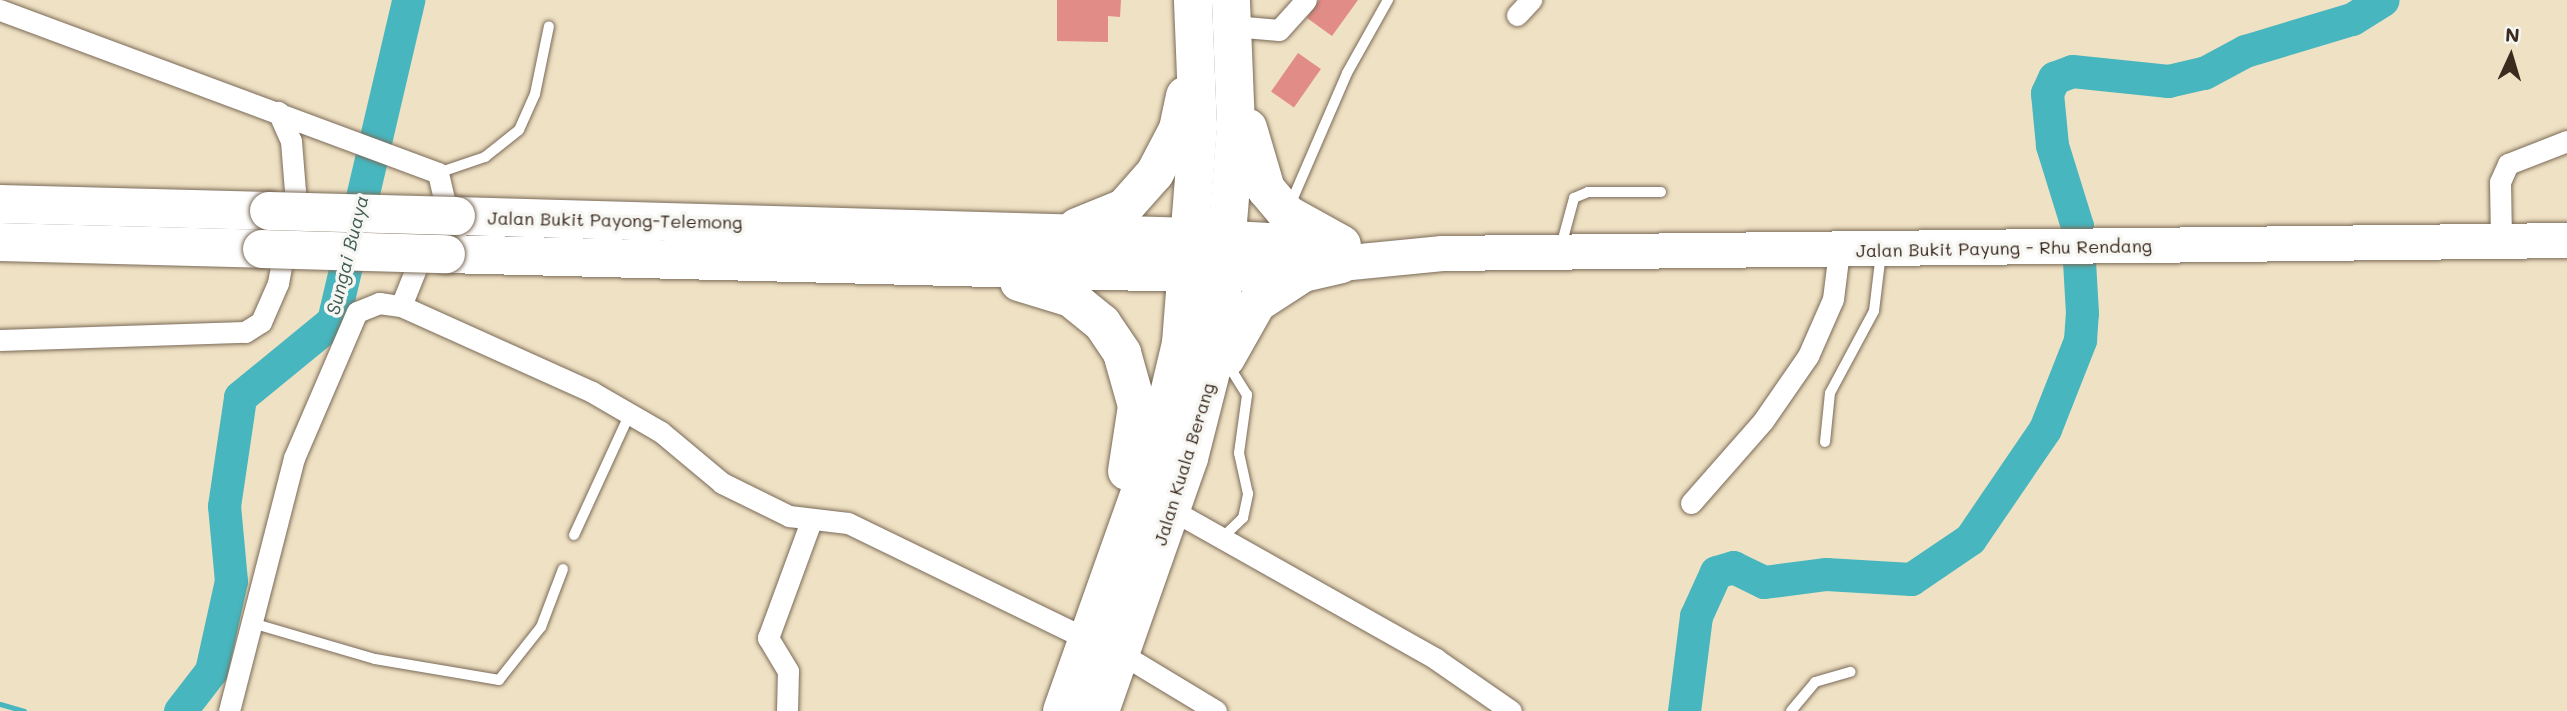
<!DOCTYPE html>
<html>
<head>
<meta charset="utf-8">
<style>
	body { margin:0 }
	#map { position:relative; width:2567px; height:711px; overflow:hidden; background:#efe1c3; font-family:Mali,sans-serif }
	div>[style] { position:absolute }
	.stream>* { height:5px; margin:-2.5px; padding:0 2.5px; transform-origin:2.5px; border-radius:2.5px; background:#47b6be }
	.river>* { height:33px; margin:-16.5px; padding:0 16.5px; transform-origin:16.5px; border-radius:16.5px; background:#47b6be }
	.building>* { inset:0; background:#e28c87; transform-origin:0 0 }
	.roads { filter:drop-shadow(0 0 2px #7a6a58) drop-shadow(0 0 2px #7a6a58) }
	.lane>* { height:10px; margin:-5px; padding:0 5px; transform-origin:5px; border-radius:5px; background:#fff }
	.street>* { height:21px; margin:-10.5px; padding:0 10.5px; transform-origin:10.5px; border-radius:10.5px; background:#fff }
	.primary>* { height:35px; margin:-17.5px; padding:0 17.5px; transform-origin:17.5px; border-radius:17.5px; background:#fff }
	.highway>* { height:38px; margin:-19px; padding:0 19px; transform-origin:19px; border-radius:19px; background:#fff }
	.bridges { filter:drop-shadow(0 0 2px #7a6a58) drop-shadow(0 0 2px #7a6a58) }
	.highway-bridge>* { height:38px; margin:-19px; padding:0 19px; transform-origin:19px; border-radius:19px; background:#fff }
	span { translate:-50% -50%; white-space:nowrap; text-align:center; line-height:1.15; -webkit-text-stroke:7px #f6f6f2; paint-order:stroke }
	.street-label { font-size:18px; color:#3b2a1e }
	.water-label { font-size:19px; color:#3f5b56; font-style:italic }
	.north { position:absolute; left:2476px; top:21px; width:70px; height:70px; -webkit-text-stroke:5px #f6f6f2; paint-order:stroke; rotate:4deg; font-size:19px; font-weight:700; line-height:28px; text-align:center; color:#3b2a1e }
	.north::after { content:''; display:block; margin:auto; width:24px; height:32px; background:#3b2a1e; clip-path:polygon(50% 0,100% 100%,50% 72%,0 100%) }
</style>
</head>
<body>
<div id="map">
	<div class="stream">
		<i style="left:0;top:704px;width:25px;rotate:16deg"></i>
	</div>
	<div class="river">
		<i style="left:180px;top:711px;width:51px;rotate:-52.2deg"></i>
		<i style="left:211px;top:671px;width:92px;rotate:-77.5deg"></i>
		<i style="left:231px;top:581px;width:75px;rotate:-95.3deg"></i>
		<i style="left:224px;top:506px;width:110px;rotate:-81.6deg"></i>
		<i style="left:240px;top:397px;width:120px;rotate:-39.3deg"></i>
		<i style="left:333px;top:321px;width:330px;rotate:-76.8deg"></i>
		<i style="left:1684px;top:711px;width:96px;rotate:-82.8deg"></i>
		<i style="left:1696px;top:616px;width:48px;rotate:-65.6deg"></i>
		<i style="left:1716px;top:572px;width:18px;rotate:-16deg"></i>
		<i style="left:1733px;top:567px;width:34px;rotate:26deg"></i>
		<i style="left:1764px;top:582px;width:63px;rotate:-7.4deg"></i>
		<i style="left:1826px;top:574px;width:85px;rotate:3.4deg"></i>
		<i style="left:1911px;top:579px;width:71px;rotate:-34.1deg"></i>
		<i style="left:1970px;top:539px;width:133px;rotate:-55.7deg"></i>
		<i style="left:2045px;top:429px;width:96px;rotate:-68.5deg"></i>
		<i style="left:2080px;top:340px;width:27px;rotate:-86deg"></i>
		<i style="left:2082px;top:313px;width:87px;rotate:-93.3deg"></i>
		<i style="left:2077px;top:226px;width:85px;rotate:-107.2deg"></i>
		<i style="left:2052px;top:145px;width:52px;rotate:-95.5deg"></i>
		<i style="left:2047px;top:93px;width:17px;rotate:-65deg"></i>
		<i style="left:2054px;top:78px;width:19px;rotate:-21deg"></i>
		<i style="left:2072px;top:71px;width:97px;rotate:5.9deg"></i>
		<i style="left:2168px;top:81px;width:37px;rotate:-13deg"></i>
		<i style="left:2204px;top:73px;width:47px;rotate:-28.2deg"></i>
		<i style="left:2245px;top:51px;width:112px;rotate:-16.7deg"></i>
		<i style="left:2352px;top:19px;width:36px;rotate:-32deg"></i>
	</div>
	<div class="building">
		<i style="clip-path:polygon(1057px 0,1121px 0,1120px 17px,1108px 16px,1108px 42px,1057px 41px)"></i>
		<i style="clip-path:polygon(1319px 0,1358px 0,1332px 36px,1307px 18px)"></i>
		<i style="left:1298px;top:53px;width:28px;height:47px;rotate:35deg"></i>
	</div>
	<div class="roads">
		<div class="lane">
			<i style="left:438px;top:173px;width:50px;rotate:-18.8deg"></i>
			<i style="left:485px;top:157px;width:43px;rotate:-38.5deg"></i>
			<i style="left:519px;top:130px;width:39px;rotate:-66deg"></i>
			<i style="left:535px;top:94px;width:69px;rotate:-78.4deg"></i>
			<i style="left:1290px;top:205px;width:144px;rotate:-66.6deg"></i>
			<i style="left:1347px;top:73px;width:84px;rotate:-60.7deg"></i>
			<i style="left:1561px;top:246px;width:50px;rotate:-74.8deg"></i>
			<i style="left:1574px;top:198px;width:15px;rotate:-23deg"></i>
			<i style="left:1588px;top:192px;width:73px"></i>
			<i style="left:1825px;top:442px;width:49px;rotate:-84.2deg"></i>
			<i style="left:1830px;top:393px;width:93px;rotate:-61.8deg"></i>
			<i style="left:1874px;top:311px;width:58px;rotate:-83.1deg"></i>
			<i style="left:574px;top:535px;width:134px;rotate:-65.3deg"></i>
			<i style="left:1223px;top:537px;width:28px;rotate:-44deg"></i>
			<i style="left:1243px;top:518px;width:25px;rotate:-78deg"></i>
			<i style="left:1248px;top:494px;width:42px;rotate:-102.4deg"></i>
			<i style="left:1239px;top:453px;width:59px;rotate:-82.1deg"></i>
			<i style="left:1247px;top:395px;width:36px;rotate:-122deg"></i>
			<i style="left:252px;top:623px;width:128px;rotate:16.3deg"></i>
			<i style="left:375px;top:659px;width:126px;rotate:9.6deg"></i>
			<i style="left:499px;top:680px;width:68px;rotate:-51.6deg"></i>
			<i style="left:541px;top:627px;width:62px;rotate:-69.2deg"></i>
			<i style="left:1791px;top:711px;width:38px;rotate:-50deg"></i>
			<i style="left:1815px;top:682px;width:37px;rotate:-16deg"></i>
		</div>
		<div class="street">
			<i style="left:0;top:10px;width:467px;rotate:20.4deg"></i>
			<i style="left:438px;top:173px;width:27px;rotate:77deg"></i>
			<i style="left:444px;top:199px;width:115px;rotate:111.9deg"></i>
			<i style="left:1517px;top:15px;width:21px;rotate:-47deg"></i>
			<i style="left:1233px;top:26px;width:46px;rotate:5deg"></i>
			<i style="left:1279px;top:30px;width:40px;rotate:-48deg"></i>
			<i style="left:2501px;top:239px;width:57px;rotate:-91deg"></i>
			<i style="left:2500px;top:182px;width:20px;rotate:-66deg"></i>
			<i style="left:2508px;top:164px;width:63px;rotate:-21.3deg"></i>
			<i style="left:0;top:340px;width:245px;rotate:-1.9deg"></i>
			<i style="left:245px;top:332px;width:19px;rotate:-32deg"></i>
			<i style="left:261px;top:322px;width:43px;rotate:-66.4deg"></i>
			<i style="left:278px;top:283px;width:94px;rotate:-79.5deg"></i>
			<i style="left:295px;top:191px;width:50px;rotate:-94.6deg"></i>
			<i style="left:291px;top:141px;width:32px;rotate:-114deg"></i>
			<i style="left:1691px;top:503px;width:109px;rotate:-48.7deg"></i>
			<i style="left:1763px;top:421px;width:79px;rotate:-55.3deg"></i>
			<i style="left:1808px;top:356px;width:62px;rotate:-66.3deg"></i>
			<i style="left:1833px;top:299px;width:48px;rotate:-82.9deg"></i>
			<i style="left:1172px;top:510px;width:303px;rotate:29.4deg"></i>
			<i style="left:1436px;top:659px;width:91px;rotate:34.7deg"></i>
			<i style="left:1120px;top:653px;width:112px;rotate:31.1deg"></i>
			<i style="left:229px;top:711px;width:261px;rotate:-75.6deg"></i>
			<i style="left:294px;top:458px;width:159px;rotate:-66.7deg"></i>
			<i style="left:357px;top:312px;width:24px;rotate:-22deg"></i>
			<i style="left:379px;top:303px;width:22px;rotate:8deg"></i>
			<i style="left:401px;top:306px;width:209px;rotate:24.2deg"></i>
			<i style="left:592px;top:392px;width:80px;rotate:30.1deg"></i>
			<i style="left:661px;top:432px;width:80px;rotate:39.9deg"></i>
			<i style="left:722px;top:483px;width:75px;rotate:26.2deg"></i>
			<i style="left:789px;top:516px;width:59px;rotate:6.8deg"></i>
			<i style="left:848px;top:523px;width:266px;rotate:25.9deg"></i>
			<i style="left:787px;top:711px;width:40px;rotate:-88.6deg"></i>
			<i style="left:788px;top:671px;width:39px;rotate:-121deg"></i>
			<i style="left:768px;top:638px;width:125px;rotate:-69.8deg"></i>
		</div>
		<div class="primary">
			<i style="left:1231px;top:238px;width:112px;rotate:3.1deg"></i>
			<i style="left:1228px;top:274px;width:215px;rotate:-5.6deg"></i>
			<i style="left:1442px;top:253px;width:1125px;rotate:-0.66deg"></i>
		</div>
		<div class="highway">
			<i style="left:1248px;top:128px;width:64px;rotate:73.6deg"></i>
			<i style="left:1266px;top:189px;width:33px;rotate:50deg"></i>
			<i style="left:1287px;top:214px;width:62px;rotate:29.1deg"></i>
			<i style="left:0;top:204px;width:269px;rotate:1.5deg"></i>
			<i style="left:456px;top:216px;width:775px;rotate:1.63deg"></i>
			<i style="left:1077px;top:227px;width:51px;rotate:-22deg"></i>
			<i style="left:1124px;top:208px;width:47px;rotate:-48.5deg"></i>
			<i style="left:1155px;top:173px;width:50px;rotate:-62.4deg"></i>
			<i style="left:1178px;top:129px;width:34px;rotate:-78deg"></i>
			<i style="left:0;top:242px;width:262px;rotate:1.5deg"></i>
			<i style="left:446px;top:254px;width:782px;rotate:1.47deg"></i>
			<i style="left:1019px;top:282px;width:54px;rotate:17.1deg"></i>
			<i style="left:1071px;top:298px;width:40px;rotate:39deg"></i>
			<i style="left:1102px;top:323px;width:36px;rotate:56deg"></i>
			<i style="left:1122px;top:353px;width:55px;rotate:74.2deg"></i>
			<i style="left:1137px;top:406px;width:66px;rotate:98.7deg"></i>
			<i style="left:1226px;top:358px;width:63px;rotate:-60.6deg"></i>
			<i style="left:1257px;top:303px;width:55px;rotate:-33.1deg"></i>
			<i style="left:1303px;top:273px;width:39px;rotate:-13deg"></i>
			<i style="left:1062px;top:711px;width:283px;rotate:-70.4deg"></i>
			<i style="left:1157px;top:444px;width:104px;rotate:-76.6deg"></i>
			<i style="left:1181px;top:343px;width:218px;rotate:-85.5deg"></i>
			<i style="left:1198px;top:126px;width:126px;rotate:-92.3deg"></i>
			<i style="left:1100px;top:711px;width:268px;rotate:-70.6deg"></i>
			<i style="left:1189px;top:458px;width:118px;rotate:-75.7deg"></i>
			<i style="left:1218px;top:344px;width:218px;rotate:-85.3deg"></i>
			<i style="left:1236px;top:127px;width:127px;rotate:-92.3deg"></i>
		</div>
	</div>
	<div class="bridges">
		<div class="highway-bridge">
			<i style="left:269px;top:211px;width:187px;rotate:1.5deg"></i>
			<i style="left:262px;top:249px;width:184px;rotate:1.6deg"></i>
		</div>
	</div>
	<div class="street-label">
		<span style="left:615px;top:220px;rotate:1deg">Jalan Bukit Payong-Telemong</span>
		<span style="left:2004px;top:248px;rotate:-1deg">Jalan Bukit Payung - Rhu Rendang</span>
		<span style="left:1184px;top:464px;rotate:-73deg">Jalan Kuala Berang</span>
	</div>
	<div class="water-label">
		<span style="left:347px;top:255px;rotate:-76deg">Sungai Buaya</span>
	</div>
	<div class="north">N</div>
</div>
</body>
</html>
